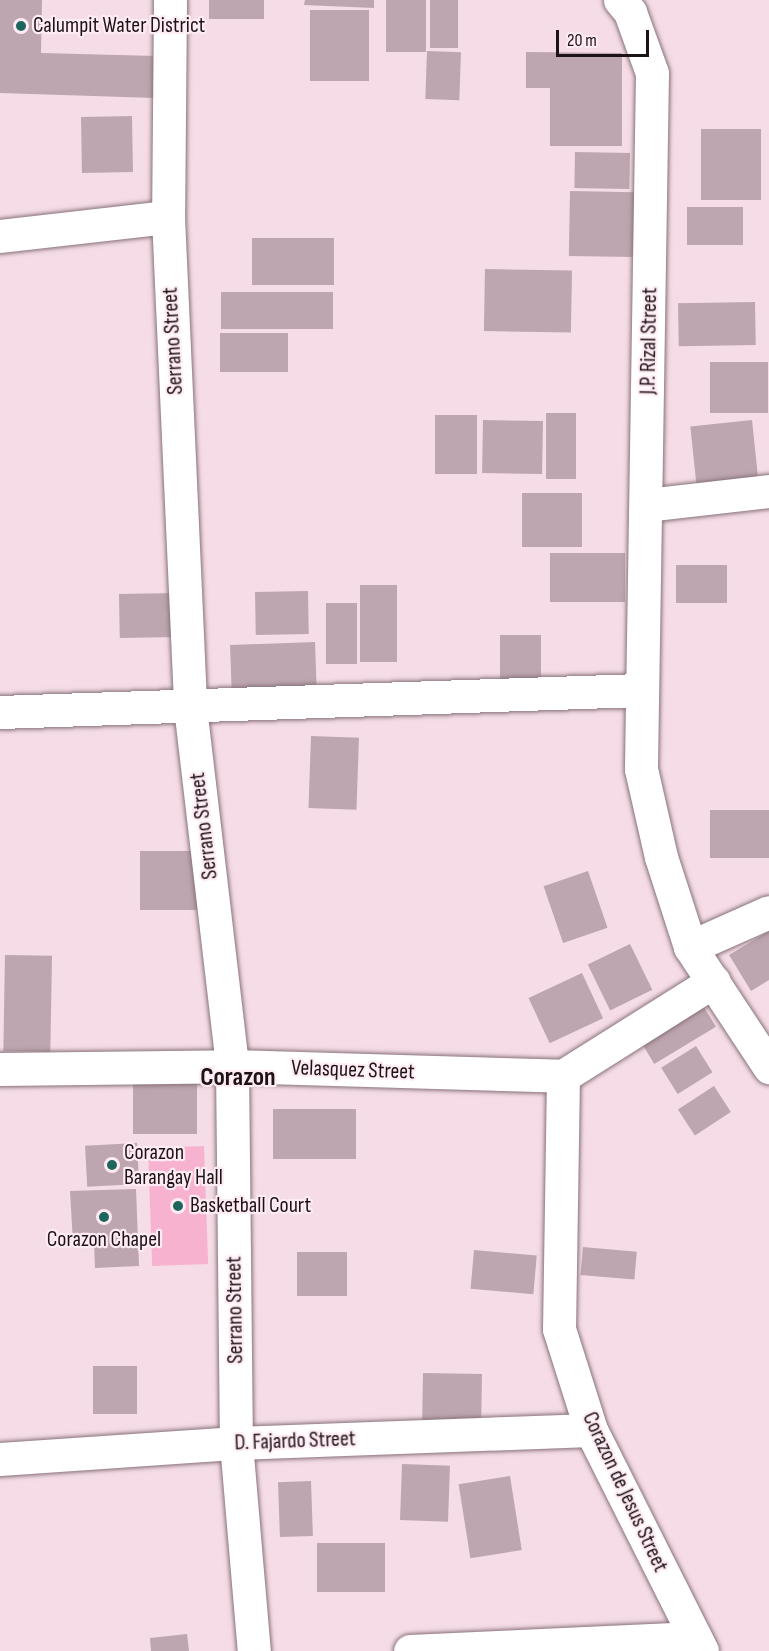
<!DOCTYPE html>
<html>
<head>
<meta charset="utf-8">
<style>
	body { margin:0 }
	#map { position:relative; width:769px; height:1651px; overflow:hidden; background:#f5dce6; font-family:"Sofia Sans Condensed",sans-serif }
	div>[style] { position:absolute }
	.green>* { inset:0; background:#f7b2d0; transform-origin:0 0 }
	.building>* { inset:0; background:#bda6af; transform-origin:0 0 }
	.roads { filter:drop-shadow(0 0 2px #89727c) drop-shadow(0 0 2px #89727c) }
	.minor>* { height:33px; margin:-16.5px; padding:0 16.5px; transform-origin:16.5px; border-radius:16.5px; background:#fff }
	.dots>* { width:16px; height:16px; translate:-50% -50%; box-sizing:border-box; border:3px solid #ffebf3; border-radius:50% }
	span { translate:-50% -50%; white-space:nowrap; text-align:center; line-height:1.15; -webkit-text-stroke:4.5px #ffebf3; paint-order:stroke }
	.poi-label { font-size:22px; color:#1c1317 }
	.left { translate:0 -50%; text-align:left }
	.street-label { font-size:22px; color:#1c1317 }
	.quarter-label { font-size:26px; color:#1c1317; font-weight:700 }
	.scale { position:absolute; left:556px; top:30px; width:93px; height:27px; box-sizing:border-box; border:3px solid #1c1317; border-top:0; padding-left:8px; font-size:18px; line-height:21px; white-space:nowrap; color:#1c1317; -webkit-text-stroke:4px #ffebf3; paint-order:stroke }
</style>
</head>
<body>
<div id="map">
	<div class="green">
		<i style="left:204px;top:1146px;width:118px;height:56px;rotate:88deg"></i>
	</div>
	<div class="building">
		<i style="clip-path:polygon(0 0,42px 0,41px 53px,156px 56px,155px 98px,0 93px)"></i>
		<i style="left:209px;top:0;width:55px;height:19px"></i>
		<i style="clip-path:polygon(305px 0,374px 0,374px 8px,304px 5px)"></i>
		<i style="left:386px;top:0;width:40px;height:52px"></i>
		<i style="left:430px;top:0;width:28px;height:48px"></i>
		<i style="left:310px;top:10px;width:59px;height:71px"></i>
		<i style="left:427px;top:51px;width:34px;height:48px;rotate:2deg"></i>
		<i style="clip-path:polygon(526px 52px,622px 53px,622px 146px,550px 146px,550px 88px,526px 88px)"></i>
		<i style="left:132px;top:116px;width:56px;height:51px;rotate:89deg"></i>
		<i style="left:701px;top:129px;width:60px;height:71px"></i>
		<i style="left:575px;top:152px;width:55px;height:36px;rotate:1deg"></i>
		<i style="left:570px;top:191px;width:65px;height:65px;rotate:1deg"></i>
		<i style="left:687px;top:207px;width:56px;height:38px"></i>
		<i style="left:252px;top:238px;width:82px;height:47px"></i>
		<i style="left:485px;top:269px;width:87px;height:62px;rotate:1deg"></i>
		<i style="left:221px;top:292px;width:112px;height:37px"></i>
		<i style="left:755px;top:302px;width:43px;height:77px;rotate:89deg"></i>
		<i style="left:220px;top:333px;width:68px;height:39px"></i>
		<i style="left:710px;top:362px;width:58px;height:51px"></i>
		<i style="left:546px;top:413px;width:30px;height:66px"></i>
		<i style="left:435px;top:415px;width:42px;height:59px"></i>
		<i style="left:483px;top:420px;width:60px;height:53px;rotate:1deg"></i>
		<i style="left:752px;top:420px;width:59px;height:62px;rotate:84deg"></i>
		<i style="left:522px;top:493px;width:60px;height:54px"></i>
		<i style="left:625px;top:553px;width:49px;height:75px;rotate:90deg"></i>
		<i style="left:676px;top:565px;width:51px;height:38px"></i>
		<i style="left:360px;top:585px;width:37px;height:77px"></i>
		<i style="left:308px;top:591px;width:43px;height:53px;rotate:89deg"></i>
		<i style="left:177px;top:593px;width:44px;height:58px;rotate:89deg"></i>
		<i style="left:326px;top:603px;width:31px;height:61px"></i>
		<i style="left:500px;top:635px;width:41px;height:51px"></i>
		<i style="left:315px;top:642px;width:50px;height:85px;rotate:88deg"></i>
		<i style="left:311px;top:736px;width:48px;height:72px;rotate:2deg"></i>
		<i style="left:769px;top:810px;width:48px;height:59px;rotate:90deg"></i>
		<i style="left:140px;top:851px;width:61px;height:59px"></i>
		<i style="left:588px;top:871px;width:60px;height:47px;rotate:71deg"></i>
		<i style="clip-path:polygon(769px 931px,769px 980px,751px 991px,729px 955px)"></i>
		<i style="left:630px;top:944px;width:51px;height:47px;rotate:64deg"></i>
		<i style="left:5px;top:955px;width:47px;height:96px;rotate:1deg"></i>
		<i style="left:582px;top:973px;width:50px;height:59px;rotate:65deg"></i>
		<i style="left:701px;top:1002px;width:29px;height:72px;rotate:59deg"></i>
		<i style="left:696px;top:1046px;width:31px;height:41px;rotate:58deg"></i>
		<i style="left:133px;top:1078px;width:64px;height:56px"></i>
		<i style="left:714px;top:1086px;width:31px;height:43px;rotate:57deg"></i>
		<i style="left:273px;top:1109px;width:83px;height:50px"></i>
		<i style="left:137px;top:1143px;width:41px;height:52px;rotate:87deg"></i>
		<i style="clip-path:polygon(136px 1189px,139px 1266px,95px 1268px,94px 1242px,73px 1243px,70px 1191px)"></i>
		<i style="left:583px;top:1247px;width:54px;height:28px;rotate:5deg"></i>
		<i style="left:474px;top:1250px;width:63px;height:39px;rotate:5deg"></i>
		<i style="left:297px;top:1252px;width:50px;height:44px"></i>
		<i style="left:93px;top:1366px;width:44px;height:48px"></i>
		<i style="left:423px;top:1373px;width:59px;height:48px;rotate:1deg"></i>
		<i style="left:402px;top:1464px;width:48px;height:56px;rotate:2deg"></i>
		<i style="left:510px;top:1476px;width:75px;height:52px;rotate:81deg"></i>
		<i style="left:311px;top:1481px;width:55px;height:33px;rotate:88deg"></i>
		<i style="left:385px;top:1543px;width:49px;height:68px;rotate:90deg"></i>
		<i style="clip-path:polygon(187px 1634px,189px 1651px,151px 1651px,150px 1638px)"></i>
	</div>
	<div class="roads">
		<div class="minor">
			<i style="left:170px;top:0;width:217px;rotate:90.5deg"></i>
			<i style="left:168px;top:217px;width:490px;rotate:87.4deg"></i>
			<i style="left:190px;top:707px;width:361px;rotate:83.3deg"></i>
			<i style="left:232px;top:1066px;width:377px;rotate:89.4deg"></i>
			<i style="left:236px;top:1443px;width:209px;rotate:85.1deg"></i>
			<i style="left:620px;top:0;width:16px;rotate:50deg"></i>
			<i style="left:630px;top:12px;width:65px;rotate:70.2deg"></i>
			<i style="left:652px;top:73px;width:696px;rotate:90.91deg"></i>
			<i style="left:641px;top:769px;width:90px;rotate:77.2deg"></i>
			<i style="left:661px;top:857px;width:95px;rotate:72.1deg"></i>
			<i style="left:690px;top:947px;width:144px;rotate:56.6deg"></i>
			<i style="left:0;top:236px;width:169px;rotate:-6.5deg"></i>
			<i style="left:646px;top:505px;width:124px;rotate:-6.5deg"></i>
			<i style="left:0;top:712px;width:640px;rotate:-1.97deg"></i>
			<i style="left:690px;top:947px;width:86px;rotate:-23.9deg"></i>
			<i style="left:0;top:1069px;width:232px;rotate:-0.7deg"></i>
			<i style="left:232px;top:1066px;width:331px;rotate:1.7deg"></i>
			<i style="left:563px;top:1076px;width:253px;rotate:90.9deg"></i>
			<i style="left:559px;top:1329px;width:106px;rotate:72.4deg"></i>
			<i style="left:591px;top:1430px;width:247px;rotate:63.3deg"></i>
			<i style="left:563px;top:1076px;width:178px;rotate:-32.2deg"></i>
			<i style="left:0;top:1459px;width:237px;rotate:-3.9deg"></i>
			<i style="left:236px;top:1443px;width:355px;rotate:-2.1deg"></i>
			<i style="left:410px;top:1651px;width:285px;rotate:-2.6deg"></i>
		</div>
	</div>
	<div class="dots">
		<i style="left:21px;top:26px;background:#1d665d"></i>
		<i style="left:112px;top:1165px;background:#1d665d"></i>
		<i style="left:178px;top:1206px;background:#1d665d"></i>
		<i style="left:104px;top:1217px;background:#1d665d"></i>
	</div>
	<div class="poi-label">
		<span class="left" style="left:33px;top:26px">Calumpit Water District</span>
		<span class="left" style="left:124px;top:1165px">Corazon<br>Barangay Hall</span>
		<span class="left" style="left:190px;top:1206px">Basketball Court</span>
		<span style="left:104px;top:1240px">Corazon Chapel</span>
	</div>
	<div class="street-label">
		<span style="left:173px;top:341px;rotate:-93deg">Serrano Street</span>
		<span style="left:649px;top:341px;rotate:-89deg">J.P. Rizal Street</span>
		<span style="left:204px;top:826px;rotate:-97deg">Serrano Street</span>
		<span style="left:353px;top:1070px;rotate:2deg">Velasquez Street</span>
		<span style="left:235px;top:1310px;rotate:-91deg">Serrano Street</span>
		<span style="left:295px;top:1441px;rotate:-2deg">D. Fajardo Street</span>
		<span style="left:625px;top:1492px;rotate:65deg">Corazon de Jesus Street</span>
	</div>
	<div class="quarter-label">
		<span style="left:238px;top:1078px">Corazon</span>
	</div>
	<div class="scale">20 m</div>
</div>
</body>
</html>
